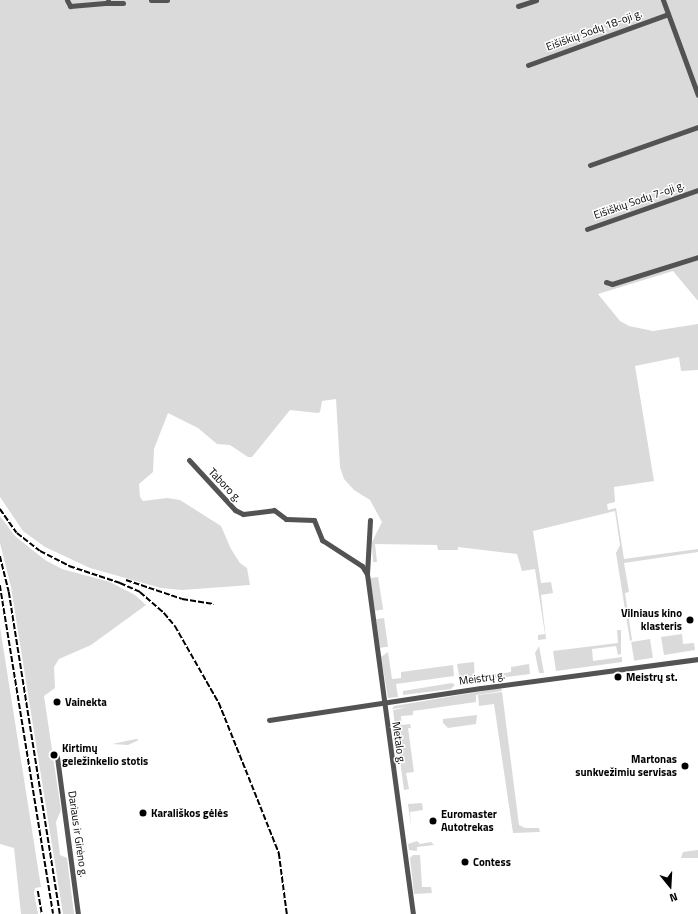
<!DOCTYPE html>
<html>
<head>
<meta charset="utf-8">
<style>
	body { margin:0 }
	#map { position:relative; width:698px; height:914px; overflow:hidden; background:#fff; font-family:"Titillium Web",sans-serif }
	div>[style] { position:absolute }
	.green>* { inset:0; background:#dadada; transform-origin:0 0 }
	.minor>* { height:5px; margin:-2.5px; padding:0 2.5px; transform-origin:2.5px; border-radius:2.5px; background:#535353 }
	.rail>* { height:1.5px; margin-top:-0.75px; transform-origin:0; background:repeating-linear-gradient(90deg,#000 0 6px,transparent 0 8px) }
	.dots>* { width:11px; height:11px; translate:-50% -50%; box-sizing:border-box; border:2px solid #fff; border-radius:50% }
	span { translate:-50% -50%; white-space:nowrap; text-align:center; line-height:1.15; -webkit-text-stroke:3px #fff; paint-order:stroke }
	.street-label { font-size:11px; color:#000 }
	.poi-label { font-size:11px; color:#000; font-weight:700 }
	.right { translate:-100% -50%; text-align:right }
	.left { translate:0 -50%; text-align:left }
	.north { position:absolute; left:650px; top:866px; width:40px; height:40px; -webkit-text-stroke:3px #fff; paint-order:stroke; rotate:162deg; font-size:11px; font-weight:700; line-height:16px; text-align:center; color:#000 }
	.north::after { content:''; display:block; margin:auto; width:14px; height:18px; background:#000; clip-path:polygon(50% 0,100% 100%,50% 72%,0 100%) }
</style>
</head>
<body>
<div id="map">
	<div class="green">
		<i style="clip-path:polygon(0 0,698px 0,698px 301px,673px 271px,598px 294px,620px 321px,629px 326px,653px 331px,698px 324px,698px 370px,681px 371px,679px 357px,635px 366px,654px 481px,614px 487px,615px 502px,607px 504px,608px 510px,616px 508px,624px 559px,698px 549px,698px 552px,624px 563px,629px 592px,625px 593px,632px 640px,630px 641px,616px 553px,620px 545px,615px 511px,533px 531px,541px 583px,551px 582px,553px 593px,541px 595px,546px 639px,538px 640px,538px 635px,545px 634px,535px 569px,522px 571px,517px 554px,458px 547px,458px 550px,438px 550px,437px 545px,375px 544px,377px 562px,373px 562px,372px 542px,382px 522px,370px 500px,354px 490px,344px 479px,340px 467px,336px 399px,322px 401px,320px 412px,318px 413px,290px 410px,252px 457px,248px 457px,230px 445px,217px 444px,198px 428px,168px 413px,154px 449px,153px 472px,139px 484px,140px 497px,143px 501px,167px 498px,180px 500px,221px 526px,231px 549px,240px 563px,247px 568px,250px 585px,182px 590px,161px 588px,90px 568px,45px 547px,23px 531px,0 497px)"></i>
		<i style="clip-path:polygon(0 516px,15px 536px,45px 560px,62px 569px,110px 582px,135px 595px,146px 605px,91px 645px,59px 659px,54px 667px,55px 688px,44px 696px,61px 810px,56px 822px,60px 855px,67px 858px,74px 914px,63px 914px,11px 587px,0 543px)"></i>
		<i style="left:378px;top:577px;width:33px;height:8px;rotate:81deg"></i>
		<i style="left:384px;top:618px;width:29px;height:8px;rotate:82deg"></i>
		<i style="clip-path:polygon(0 627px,41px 887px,35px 888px,34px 893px,38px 914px,21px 914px,14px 848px,0 844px)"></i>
		<i style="clip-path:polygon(617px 630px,621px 630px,621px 654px,618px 655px,616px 646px,592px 649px,593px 661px,622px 657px,622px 662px,556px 671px,553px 651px,618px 643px)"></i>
		<i style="clip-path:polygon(682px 634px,683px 644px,694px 643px,695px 650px,664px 655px,661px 637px)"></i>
		<i style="left:650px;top:639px;width:19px;height:19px;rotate:81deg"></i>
		<i style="clip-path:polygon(539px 646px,544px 673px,539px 673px,535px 653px)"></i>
		<i style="clip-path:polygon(388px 652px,392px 679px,401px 678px,401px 672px,453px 665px,454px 676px,396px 684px,398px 697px,388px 698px,381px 657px)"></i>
		<i style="clip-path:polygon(474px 662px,475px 683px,461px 686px,457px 664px)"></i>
		<i style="clip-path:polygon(529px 664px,530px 674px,482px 680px,481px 676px,511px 672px,511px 667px)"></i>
		<i style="clip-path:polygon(452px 683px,455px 685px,451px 689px,403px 695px,403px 691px)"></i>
		<i style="clip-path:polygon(501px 688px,502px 691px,476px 695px,476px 702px,413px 711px,413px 715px,401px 716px,402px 725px,410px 724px,411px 728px,408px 728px,414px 772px,406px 773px,409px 789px,404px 790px,393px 710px,408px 707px,392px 709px,394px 706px)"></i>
		<i style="clip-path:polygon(502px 692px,519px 825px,525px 828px,539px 828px,540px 832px,513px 833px,494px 704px,479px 706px,478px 695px)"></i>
		<i style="clip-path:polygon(477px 715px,476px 724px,448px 728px,443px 723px,443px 719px)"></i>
		<i style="clip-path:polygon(136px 739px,139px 740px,128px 745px,112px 744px)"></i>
		<i style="clip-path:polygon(408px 804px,422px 803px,423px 810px,410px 812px,411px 828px)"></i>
		<i style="clip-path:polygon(417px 841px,420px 844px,431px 842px,434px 845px,417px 847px,417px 851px,409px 850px,408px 844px)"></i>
		<i style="clip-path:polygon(698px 850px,698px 858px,681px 858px,683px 852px)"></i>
		<i style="clip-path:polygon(413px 855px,420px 855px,422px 887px,431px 887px,432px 893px,414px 894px,410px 858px)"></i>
	</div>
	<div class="minor">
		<i style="left:67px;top:0;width:7px;rotate:63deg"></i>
		<i style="left:70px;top:6px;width:38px;rotate:-5deg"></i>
		<i style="left:151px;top:0;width:16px"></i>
		<i style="left:663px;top:0;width:101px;rotate:69.8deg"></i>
		<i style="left:108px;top:1px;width:2px;rotate:90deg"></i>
		<i style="left:108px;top:3px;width:15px"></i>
		<i style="left:518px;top:6px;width:19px;rotate:-18deg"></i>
		<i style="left:528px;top:65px;width:149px;rotate:-20deg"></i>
		<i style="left:590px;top:165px;width:114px;rotate:-19.4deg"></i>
		<i style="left:587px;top:229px;width:118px;rotate:-19.4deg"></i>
		<i style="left:606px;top:282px;width:6px;rotate:18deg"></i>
		<i style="left:612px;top:284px;width:90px;rotate:-17.4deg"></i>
		<i style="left:189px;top:460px;width:68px;rotate:47.4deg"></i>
		<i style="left:235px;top:510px;width:9px;rotate:27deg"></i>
		<i style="left:243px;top:514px;width:31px;rotate:-7deg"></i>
		<i style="left:274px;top:510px;width:15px;rotate:37deg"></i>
		<i style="left:286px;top:519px;width:28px;rotate:2deg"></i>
		<i style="left:314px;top:520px;width:22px;rotate:68deg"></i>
		<i style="left:322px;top:540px;width:48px;rotate:33deg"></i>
		<i style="left:362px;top:566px;width:9px;rotate:58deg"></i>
		<i style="left:370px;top:520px;width:54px;rotate:93.2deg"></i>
		<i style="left:367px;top:574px;width:343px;rotate:82.3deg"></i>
		<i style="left:269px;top:720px;width:214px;rotate:-8.6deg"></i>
		<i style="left:481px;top:688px;width:219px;rotate:-7.6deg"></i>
		<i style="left:57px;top:757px;width:158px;rotate:82.4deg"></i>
	</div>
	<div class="rail">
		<i style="left:0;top:509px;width:29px;rotate:55deg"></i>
		<i style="left:17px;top:533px;width:29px;rotate:38deg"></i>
		<i style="left:40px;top:551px;width:33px;rotate:27deg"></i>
		<i style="left:69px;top:566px;width:54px;rotate:18.4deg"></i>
		<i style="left:120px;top:583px;width:22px;rotate:24deg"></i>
		<i style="left:140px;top:592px;width:32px;rotate:41deg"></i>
		<i style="left:164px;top:613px;width:17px;rotate:50deg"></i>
		<i style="left:175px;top:626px;width:89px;rotate:60.3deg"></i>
		<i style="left:219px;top:703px;width:162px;rotate:68.2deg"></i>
		<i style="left:279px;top:853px;width:62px;rotate:82.5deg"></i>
		<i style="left:0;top:556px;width:37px;rotate:76deg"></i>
		<i style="left:9px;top:592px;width:326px;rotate:81deg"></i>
		<i style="left:126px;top:580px;width:59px;rotate:18.7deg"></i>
		<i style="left:182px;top:599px;width:32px;rotate:9deg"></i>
		<i style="left:0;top:585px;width:333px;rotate:80.8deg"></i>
		<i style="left:38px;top:891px;width:23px;rotate:80deg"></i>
	</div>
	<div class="dots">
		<i style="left:690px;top:620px;background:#000"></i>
		<i style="left:618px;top:677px;background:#000"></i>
		<i style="left:57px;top:702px;background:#000"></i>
		<i style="left:54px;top:755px;background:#000"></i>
		<i style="left:685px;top:766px;background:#000"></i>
		<i style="left:143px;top:813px;background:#000"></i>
		<i style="left:433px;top:821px;background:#000"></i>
		<i style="left:465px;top:862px;background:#000"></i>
	</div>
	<div class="street-label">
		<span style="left:594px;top:30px;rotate:-20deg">Eišiškių Sodų 18-oji g.</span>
		<span style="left:639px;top:200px;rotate:-19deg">Eišiškių Sodų 7-oji g.</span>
		<span style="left:225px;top:485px;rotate:46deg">Taboro g.</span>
		<span style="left:482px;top:678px;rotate:-8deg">Meistrų g.</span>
		<span style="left:399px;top:743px;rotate:82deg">Metalo g.</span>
		<span style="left:78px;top:834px;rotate:82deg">Dariaus ir Girėno g.</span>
	</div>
	<div class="poi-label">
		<span class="right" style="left:682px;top:620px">Vilniaus kino<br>klasteris</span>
		<span class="left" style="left:626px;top:677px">Meistrų st.</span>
		<span class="left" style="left:65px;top:702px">Vainekta</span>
		<span class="left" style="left:62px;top:755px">Kirtimų<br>geležinkelio stotis</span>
		<span class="right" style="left:677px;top:766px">Martonas<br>sunkvežimiu servisas</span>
		<span class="left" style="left:151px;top:813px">Karališkos gėlės</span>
		<span class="left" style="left:441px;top:821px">Euromaster<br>Autotrekas</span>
		<span class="left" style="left:473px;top:862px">Contess</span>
	</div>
	<div class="north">N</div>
</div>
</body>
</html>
